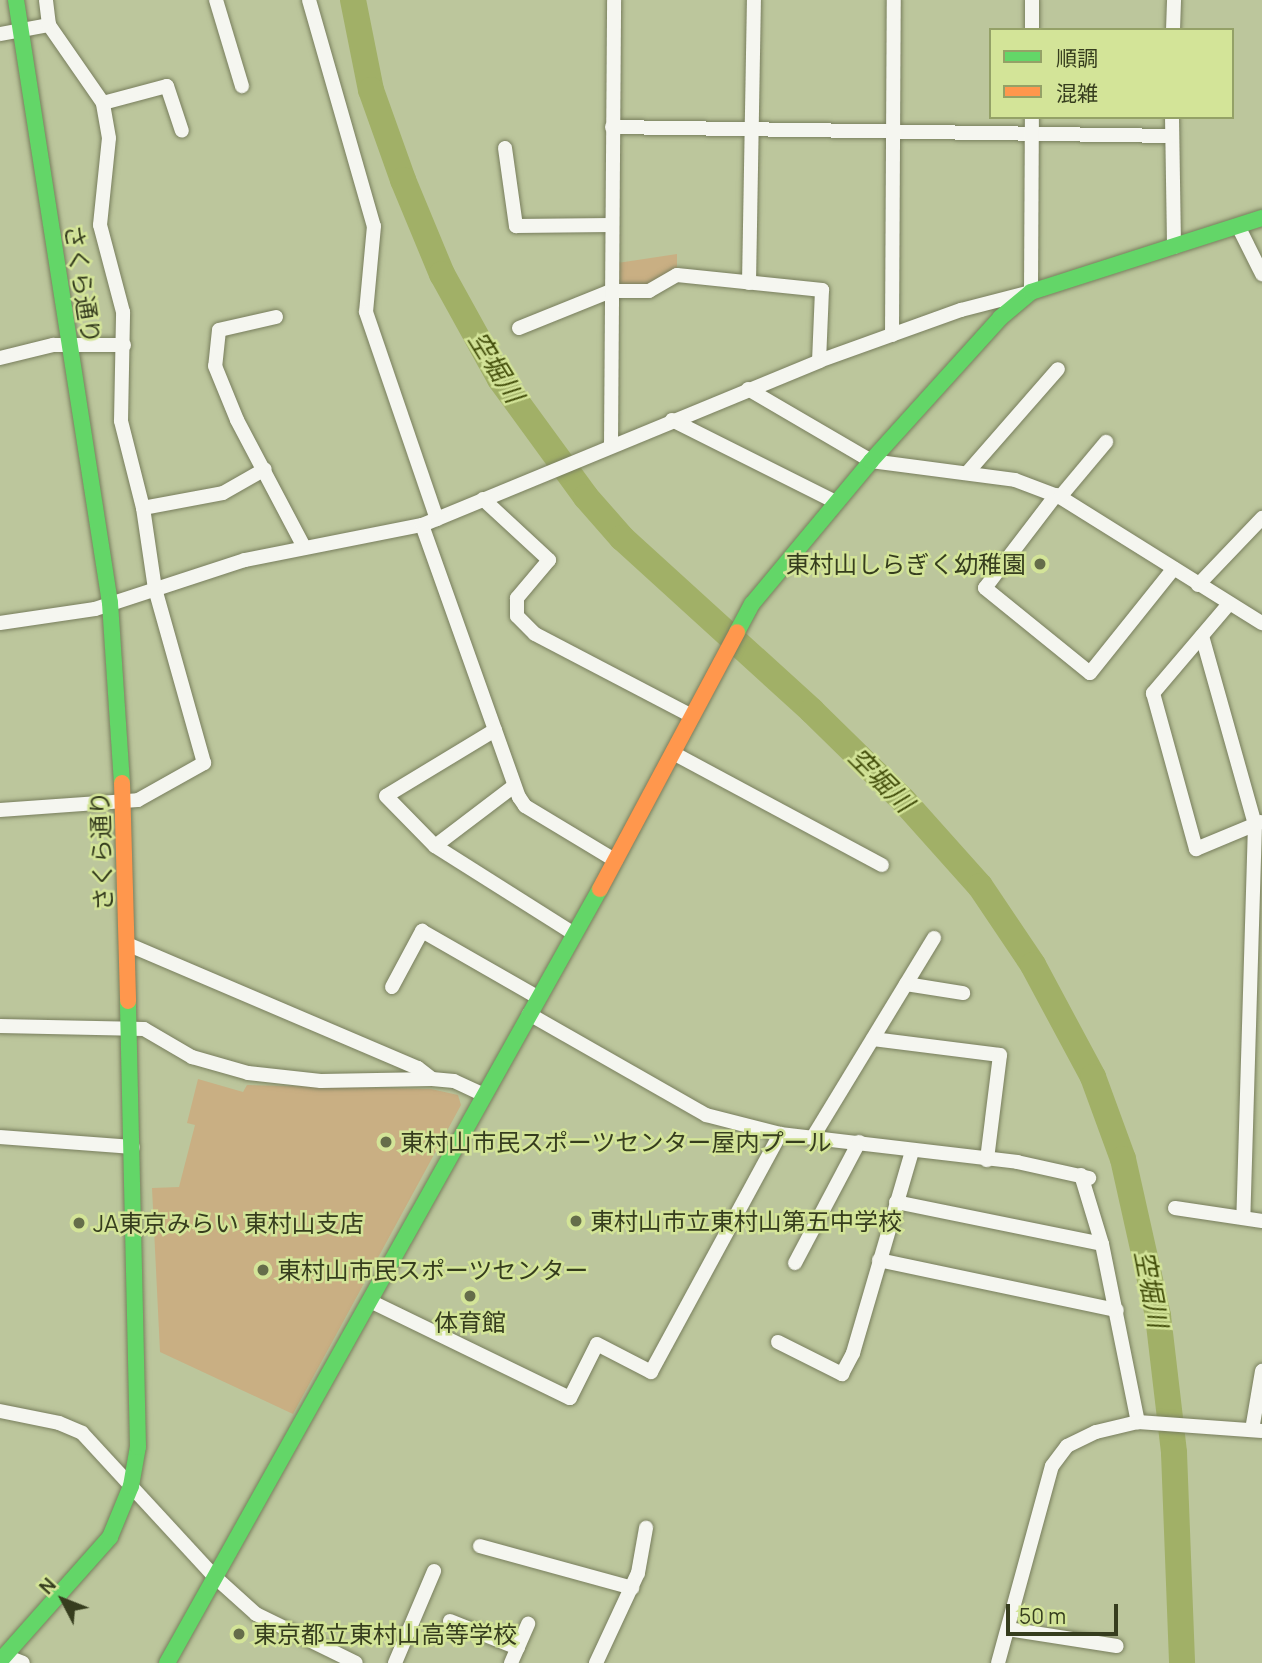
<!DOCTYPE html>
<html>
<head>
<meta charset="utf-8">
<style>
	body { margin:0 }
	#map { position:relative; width:1262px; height:1663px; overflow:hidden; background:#bcc69c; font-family:Manrope,"Noto Sans JP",sans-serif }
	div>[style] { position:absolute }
	.green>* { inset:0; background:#c9af83 }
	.river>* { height:26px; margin:-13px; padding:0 13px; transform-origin:13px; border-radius:13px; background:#a1b067 }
	.roads { filter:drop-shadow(0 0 2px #787e5d) drop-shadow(0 0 2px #787e5d) }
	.street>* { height:14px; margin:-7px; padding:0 7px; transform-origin:7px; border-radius:7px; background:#f5f6f0 }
	.fast>* { height:16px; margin:-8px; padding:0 8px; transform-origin:8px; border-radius:8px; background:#63d668 }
	.slow>* { height:16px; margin:-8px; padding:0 8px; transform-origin:8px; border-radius:8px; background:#ff974d }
	.dots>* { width:19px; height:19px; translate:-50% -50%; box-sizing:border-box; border:4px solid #d3e498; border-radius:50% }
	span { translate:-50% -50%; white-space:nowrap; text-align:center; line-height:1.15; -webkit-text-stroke:5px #d3e498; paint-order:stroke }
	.street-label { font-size:24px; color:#363d1e }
	.poi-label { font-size:24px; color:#363d1e }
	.right { translate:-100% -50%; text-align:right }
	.left { translate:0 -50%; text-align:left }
	.water-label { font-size:26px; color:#424d0a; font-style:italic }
	.legend { position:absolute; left:989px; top:28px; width:245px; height:91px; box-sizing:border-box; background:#d3e498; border:2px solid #94a167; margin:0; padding:9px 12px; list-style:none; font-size:21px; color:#363d1e }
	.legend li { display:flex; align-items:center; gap:14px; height:35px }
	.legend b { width:35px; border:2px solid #94a167 }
	.north { position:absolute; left:28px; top:1565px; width:70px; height:70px; -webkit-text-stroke:5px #d3e498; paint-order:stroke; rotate:312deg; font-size:19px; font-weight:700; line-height:28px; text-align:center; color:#363d1e }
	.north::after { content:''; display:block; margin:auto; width:24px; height:32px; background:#363d1e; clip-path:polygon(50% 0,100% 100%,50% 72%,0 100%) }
	.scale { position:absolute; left:1006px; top:1604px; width:112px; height:32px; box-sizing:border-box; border:4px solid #363d1e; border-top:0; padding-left:9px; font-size:21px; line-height:24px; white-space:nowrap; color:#363d1e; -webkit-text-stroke:5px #d3e498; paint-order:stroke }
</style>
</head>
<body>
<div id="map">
	<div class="green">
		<i style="clip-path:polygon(677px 254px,677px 275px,649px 291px,611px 291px,611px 264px)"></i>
		<i style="clip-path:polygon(198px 1079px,243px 1092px,247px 1085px,431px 1089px,458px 1095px,461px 1105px,293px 1414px,160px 1352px,152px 1188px,179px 1187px,195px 1125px,187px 1123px)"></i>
	</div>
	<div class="river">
		<i style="left:353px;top:0;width:92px;rotate:78.7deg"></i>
		<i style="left:371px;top:90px;width:96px;rotate:70.4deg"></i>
		<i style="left:403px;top:180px;width:102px;rotate:67.5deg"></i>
		<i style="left:442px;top:274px;width:120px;rotate:61.1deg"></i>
		<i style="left:500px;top:379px;width:146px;rotate:53.9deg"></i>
		<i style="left:586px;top:497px;width:55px;rotate:48.7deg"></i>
		<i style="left:622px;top:538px;width:257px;rotate:42.3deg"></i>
		<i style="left:812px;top:711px;width:127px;rotate:44.4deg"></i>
		<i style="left:903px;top:800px;width:115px;rotate:48.2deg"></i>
		<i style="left:980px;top:886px;width:95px;rotate:56.1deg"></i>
		<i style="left:1033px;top:965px;width:127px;rotate:61.8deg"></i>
		<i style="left:1093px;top:1077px;width:87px;rotate:69.9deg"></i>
		<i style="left:1123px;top:1159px;width:161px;rotate:77.4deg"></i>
		<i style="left:1158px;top:1316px;width:138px;rotate:83.3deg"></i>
		<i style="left:1174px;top:1453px;width:210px;rotate:87.8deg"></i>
	</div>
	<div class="roads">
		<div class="street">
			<i style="left:216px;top:0;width:90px;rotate:73.2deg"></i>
			<i style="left:309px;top:0;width:235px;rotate:74deg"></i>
			<i style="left:374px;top:226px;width:86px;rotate:95.3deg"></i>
			<i style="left:366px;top:312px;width:219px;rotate:71.1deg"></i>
			<i style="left:1032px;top:30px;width:30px;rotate:-90deg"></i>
			<i style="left:1173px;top:30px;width:30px;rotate:-88deg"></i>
			<i style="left:0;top:34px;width:50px;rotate:-10.4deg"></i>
			<i style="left:103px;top:103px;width:66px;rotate:-14.9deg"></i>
			<i style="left:167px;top:86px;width:47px;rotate:71.6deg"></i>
			<i style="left:1172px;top:117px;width:130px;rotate:89.1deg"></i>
			<i style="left:612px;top:127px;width:560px;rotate:0.92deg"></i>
			<i style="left:505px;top:148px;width:79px;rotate:82deg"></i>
			<i style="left:516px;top:226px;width:95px;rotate:-0.6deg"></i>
			<i style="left:1238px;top:226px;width:54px;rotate:63.4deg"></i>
			<i style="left:749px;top:283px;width:283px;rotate:-89deg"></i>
			<i style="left:276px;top:317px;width:58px;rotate:167.2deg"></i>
			<i style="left:219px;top:330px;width:36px;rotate:96deg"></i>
			<i style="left:215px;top:366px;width:58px;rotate:67.8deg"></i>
			<i style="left:237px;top:420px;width:144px;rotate:62.2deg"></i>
			<i style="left:519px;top:328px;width:99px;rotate:-21.9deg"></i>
			<i style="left:611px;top:291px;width:38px"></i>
			<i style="left:649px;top:291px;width:32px;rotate:-30deg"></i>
			<i style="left:677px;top:275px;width:146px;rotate:5.9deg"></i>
			<i style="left:822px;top:290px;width:71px;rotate:92.4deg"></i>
			<i style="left:892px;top:335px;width:335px;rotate:-89.7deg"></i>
			<i style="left:0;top:358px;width:55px;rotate:-13.8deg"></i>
			<i style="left:53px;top:345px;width:71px"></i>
			<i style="left:748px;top:389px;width:143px;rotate:30.3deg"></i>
			<i style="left:871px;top:461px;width:145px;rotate:7.5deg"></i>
			<i style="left:1015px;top:480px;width:48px;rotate:20.7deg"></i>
			<i style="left:1060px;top:497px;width:238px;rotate:32deg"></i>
			<i style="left:672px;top:420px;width:183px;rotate:26.6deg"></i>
			<i style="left:611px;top:445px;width:445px;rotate:-89.6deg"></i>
			<i style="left:967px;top:473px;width:138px;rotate:-48.8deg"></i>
			<i style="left:1056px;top:495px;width:117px;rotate:127.4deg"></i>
			<i style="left:985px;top:588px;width:135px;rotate:39deg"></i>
			<i style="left:1090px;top:673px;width:134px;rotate:-51.3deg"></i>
			<i style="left:1060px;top:497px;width:72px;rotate:-50.1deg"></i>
			<i style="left:483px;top:499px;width:90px;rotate:42.7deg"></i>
			<i style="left:549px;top:560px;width:50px;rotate:130.1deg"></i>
			<i style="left:517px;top:598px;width:18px;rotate:90deg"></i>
			<i style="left:517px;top:616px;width:25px;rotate:45deg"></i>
			<i style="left:535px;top:634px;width:177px;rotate:27.6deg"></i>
			<i style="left:143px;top:508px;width:81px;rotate:-10.6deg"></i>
			<i style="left:223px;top:493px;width:48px;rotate:-29.7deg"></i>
			<i style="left:422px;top:525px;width:289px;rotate:70.4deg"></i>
			<i style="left:519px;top:797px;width:11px;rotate:56deg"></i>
			<i style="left:525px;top:806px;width:106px;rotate:31.1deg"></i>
			<i style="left:1198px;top:585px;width:93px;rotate:-46.3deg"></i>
			<i style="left:1228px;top:605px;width:116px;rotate:130.4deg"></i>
			<i style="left:1153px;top:693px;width:162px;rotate:74.6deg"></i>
			<i style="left:1196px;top:849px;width:70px;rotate:-22.6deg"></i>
			<i style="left:0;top:623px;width:96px;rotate:-8.4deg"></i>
			<i style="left:95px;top:609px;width:158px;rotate:-18.1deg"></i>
			<i style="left:245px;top:560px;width:180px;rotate:-11.2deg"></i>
			<i style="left:422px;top:525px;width:430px;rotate:-22.4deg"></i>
			<i style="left:819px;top:361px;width:151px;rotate:-19.8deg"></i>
			<i style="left:961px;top:310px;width:72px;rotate:-14.4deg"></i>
			<i style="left:1031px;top:292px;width:175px;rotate:-89.7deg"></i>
			<i style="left:1202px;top:636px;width:195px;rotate:74.3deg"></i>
			<i style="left:1255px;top:824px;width:394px;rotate:91.7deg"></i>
			<i style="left:495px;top:730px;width:127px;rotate:148.8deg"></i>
			<i style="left:386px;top:796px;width:70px;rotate:45.6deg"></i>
			<i style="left:435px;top:846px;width:165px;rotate:32.3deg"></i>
			<i style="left:673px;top:753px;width:237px;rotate:28.2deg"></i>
			<i style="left:0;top:810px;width:138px;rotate:-4.1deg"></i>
			<i style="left:138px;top:800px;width:76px;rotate:-29.3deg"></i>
			<i style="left:204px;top:763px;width:181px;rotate:-105.7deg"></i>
			<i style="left:155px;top:589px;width:82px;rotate:-98.4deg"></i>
			<i style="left:143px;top:508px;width:90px;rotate:-104.2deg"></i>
			<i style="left:121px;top:421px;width:109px;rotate:-88.9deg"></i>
			<i style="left:123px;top:312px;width:90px;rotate:-104.8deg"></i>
			<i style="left:100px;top:225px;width:87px;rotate:-84.1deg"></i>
			<i style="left:109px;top:138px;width:36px;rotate:-100deg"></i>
			<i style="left:103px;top:103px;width:95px;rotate:-124.7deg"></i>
			<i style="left:49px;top:25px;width:25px;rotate:-97deg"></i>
			<i style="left:435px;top:846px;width:99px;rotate:-37.2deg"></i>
			<i style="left:127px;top:944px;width:316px;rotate:23.1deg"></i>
			<i style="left:418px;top:1068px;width:18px;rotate:38deg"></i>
			<i style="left:906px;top:984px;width:58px;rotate:9deg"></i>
			<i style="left:392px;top:987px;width:64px;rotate:-61.8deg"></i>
			<i style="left:422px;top:931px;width:135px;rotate:29.8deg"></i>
			<i style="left:529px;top:1014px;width:204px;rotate:29.7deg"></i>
			<i style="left:706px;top:1115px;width:76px;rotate:14.4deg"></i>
			<i style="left:780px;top:1134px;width:239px;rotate:6.7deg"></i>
			<i style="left:1017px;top:1162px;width:74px;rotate:12.5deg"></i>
			<i style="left:0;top:1026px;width:144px;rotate:1.2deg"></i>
			<i style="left:144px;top:1029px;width:56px;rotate:30.3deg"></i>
			<i style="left:192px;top:1057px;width:58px;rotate:15.9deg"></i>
			<i style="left:248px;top:1073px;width:73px;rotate:6.3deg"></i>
			<i style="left:321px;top:1081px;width:111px;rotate:-1deg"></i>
			<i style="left:432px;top:1079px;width:22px;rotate:5deg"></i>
			<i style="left:454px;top:1081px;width:33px;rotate:25deg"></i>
			<i style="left:873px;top:1039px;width:128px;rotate:7.2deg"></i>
			<i style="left:1000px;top:1055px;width:106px;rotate:97.1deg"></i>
			<i style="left:0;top:1137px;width:133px;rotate:4.3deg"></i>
			<i style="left:813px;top:1137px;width:233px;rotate:-58.7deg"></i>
			<i style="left:1081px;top:1175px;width:72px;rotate:73.1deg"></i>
			<i style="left:1102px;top:1244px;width:182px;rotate:78.6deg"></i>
			<i style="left:896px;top:1202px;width:210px;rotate:11.5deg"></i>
			<i style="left:1175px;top:1208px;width:88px;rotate:8.5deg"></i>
			<i style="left:879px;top:1260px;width:243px;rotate:11.9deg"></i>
			<i style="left:795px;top:1263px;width:137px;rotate:-62.1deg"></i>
			<i style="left:372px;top:1302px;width:220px;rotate:25.9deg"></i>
			<i style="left:570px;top:1398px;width:60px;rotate:-63.4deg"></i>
			<i style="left:597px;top:1344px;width:61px;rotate:27.4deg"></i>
			<i style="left:651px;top:1372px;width:271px;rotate:-61.5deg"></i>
			<i style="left:778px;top:1342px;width:72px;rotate:26.6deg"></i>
			<i style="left:842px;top:1374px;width:24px;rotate:-62deg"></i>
			<i style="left:853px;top:1353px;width:210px;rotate:-73.7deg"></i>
			<i style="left:0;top:1411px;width:60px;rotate:11.5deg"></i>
			<i style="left:59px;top:1423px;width:25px;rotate:23deg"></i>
			<i style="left:82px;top:1433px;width:197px;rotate:47.3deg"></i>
			<i style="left:216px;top:1578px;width:54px;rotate:42deg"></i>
			<i style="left:256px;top:1614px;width:111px;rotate:26.1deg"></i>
			<i style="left:1252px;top:1430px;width:60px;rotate:-80.4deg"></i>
			<i style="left:480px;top:1546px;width:158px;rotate:15.4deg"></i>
			<i style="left:450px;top:1621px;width:73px;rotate:21.7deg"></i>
			<i style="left:1008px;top:1629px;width:110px;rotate:8.9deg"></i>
			<i style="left:5px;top:1656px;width:19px;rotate:21deg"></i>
			<i style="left:395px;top:1663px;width:100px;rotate:-67deg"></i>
			<i style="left:511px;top:1663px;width:43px;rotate:-66.4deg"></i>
			<i style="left:596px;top:1663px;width:99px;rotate:-65deg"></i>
			<i style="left:638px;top:1573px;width:46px;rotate:-79.9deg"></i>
			<i style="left:998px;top:1663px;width:204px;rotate:-74.7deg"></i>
			<i style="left:1052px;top:1466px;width:25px;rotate:-53deg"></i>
			<i style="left:1067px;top:1446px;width:32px;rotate:-26deg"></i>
			<i style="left:1096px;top:1432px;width:43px;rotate:-13.4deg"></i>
			<i style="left:1138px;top:1422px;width:124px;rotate:4.2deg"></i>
		</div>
		<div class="fast">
			<i style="left:16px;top:0;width:610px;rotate:81.14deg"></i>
			<i style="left:110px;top:603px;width:180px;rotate:86.2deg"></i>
			<i style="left:737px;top:632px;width:32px;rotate:-62deg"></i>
			<i style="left:752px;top:604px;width:186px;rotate:-50.2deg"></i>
			<i style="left:871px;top:461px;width:193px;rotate:-47.9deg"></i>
			<i style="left:1000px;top:318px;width:40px;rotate:-40deg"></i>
			<i style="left:1031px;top:292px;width:243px;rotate:-17.8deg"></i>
			<i style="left:0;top:1661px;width:166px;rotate:-48.4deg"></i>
			<i style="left:110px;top:1537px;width:55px;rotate:-67.6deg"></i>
			<i style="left:131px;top:1486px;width:40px;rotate:-80deg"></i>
			<i style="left:138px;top:1447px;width:446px;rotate:-91.3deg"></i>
			<i style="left:167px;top:1663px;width:887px;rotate:-60.78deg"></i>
		</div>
		<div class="slow">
			<i style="left:122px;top:783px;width:218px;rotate:88.4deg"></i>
			<i style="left:600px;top:889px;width:291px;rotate:-61.9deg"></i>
		</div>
	</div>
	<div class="dots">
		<i style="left:1040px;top:564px;background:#656d4a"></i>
		<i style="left:386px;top:1142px;background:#656d4a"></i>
		<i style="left:576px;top:1221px;background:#656d4a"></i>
		<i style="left:79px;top:1223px;background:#656d4a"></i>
		<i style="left:263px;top:1270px;background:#656d4a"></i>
		<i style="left:470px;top:1296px;background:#656d4a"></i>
		<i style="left:239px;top:1634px;background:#656d4a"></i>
	</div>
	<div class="street-label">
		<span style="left:83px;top:284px;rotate:81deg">さくら通り</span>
		<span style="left:101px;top:851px;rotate:-92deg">さくら通り</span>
	</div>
	<div class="poi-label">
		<span class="right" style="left:1026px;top:564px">東村山しらぎく幼稚園</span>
		<span class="left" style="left:400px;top:1142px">東村山市民スポーツセンター屋内プール</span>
		<span class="left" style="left:590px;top:1221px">東村山市立東村山第五中学校</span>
		<span class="left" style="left:93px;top:1223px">JA東京みらい 東村山支店</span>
		<span class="left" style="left:277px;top:1270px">東村山市民スポーツセンター</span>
		<span style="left:470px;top:1322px">体育館</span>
		<span class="left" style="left:253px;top:1634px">東京都立東村山高等学校</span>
	</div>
	<div class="water-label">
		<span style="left:496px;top:367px;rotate:58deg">空堀川</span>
		<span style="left:881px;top:780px;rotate:45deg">空堀川</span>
		<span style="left:1151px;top:1289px;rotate:79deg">空堀川</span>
	</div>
	<ul class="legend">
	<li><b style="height:9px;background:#63d668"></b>順調</li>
	<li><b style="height:9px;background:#ff974d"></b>混雑</li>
	</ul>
	<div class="north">N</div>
	<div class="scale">50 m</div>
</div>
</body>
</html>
